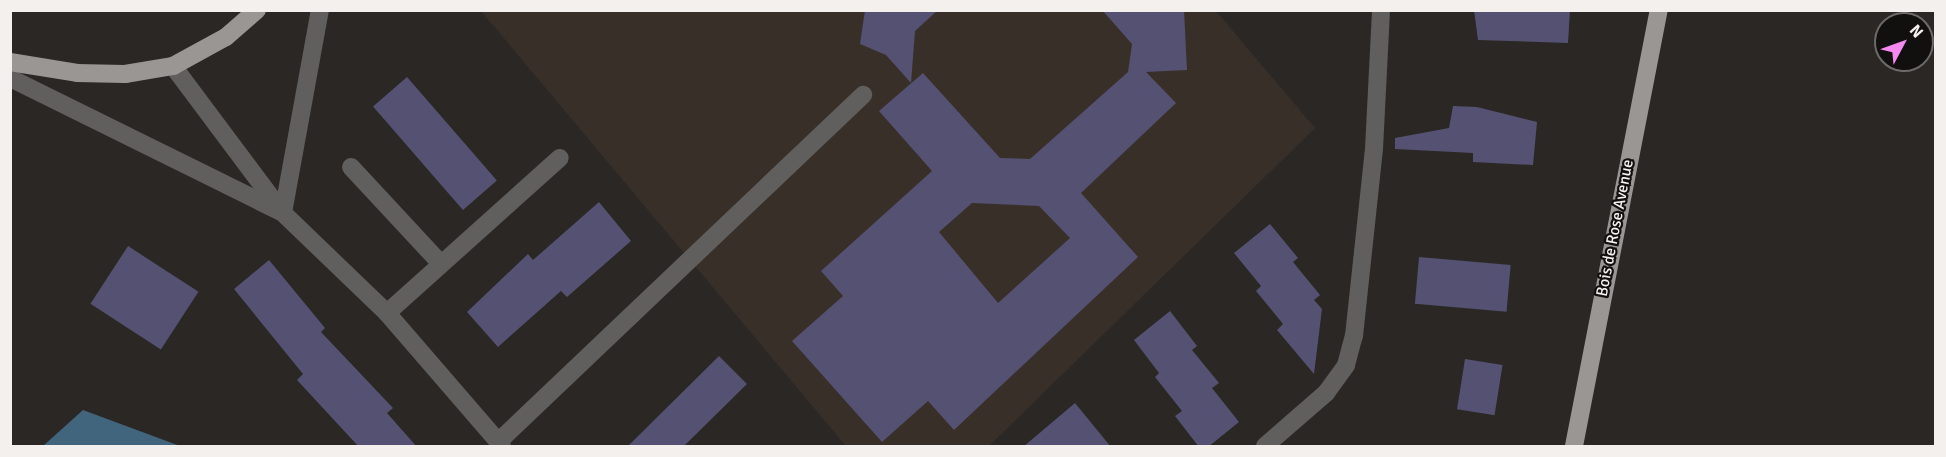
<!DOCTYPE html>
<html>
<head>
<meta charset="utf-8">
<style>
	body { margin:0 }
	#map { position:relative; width:1946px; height:457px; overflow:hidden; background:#2b2724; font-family:Signika,sans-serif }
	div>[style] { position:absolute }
	.built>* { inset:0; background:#382f29 }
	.water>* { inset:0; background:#41657c }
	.building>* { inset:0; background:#545173; transform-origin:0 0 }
	.minor>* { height:18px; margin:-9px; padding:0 9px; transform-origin:9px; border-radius:9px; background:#605f5d }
	.major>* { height:18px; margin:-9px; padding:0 9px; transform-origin:9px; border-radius:9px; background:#999693 }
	span { translate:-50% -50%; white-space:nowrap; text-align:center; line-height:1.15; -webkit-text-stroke:4.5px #12100f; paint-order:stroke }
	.street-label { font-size:16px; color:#f3f0ee }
	.frame { position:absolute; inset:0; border:12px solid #f3f0ee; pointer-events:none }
	.north { position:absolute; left:1874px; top:12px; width:60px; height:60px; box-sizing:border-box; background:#12100f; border:2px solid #6c6a68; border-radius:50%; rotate:49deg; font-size:16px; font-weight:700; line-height:24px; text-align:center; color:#f3f0ee }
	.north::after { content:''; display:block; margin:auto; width:21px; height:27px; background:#f489f0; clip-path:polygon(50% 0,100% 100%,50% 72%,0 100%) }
</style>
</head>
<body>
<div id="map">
	<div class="built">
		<i style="clip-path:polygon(481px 11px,1216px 11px,1315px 128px,989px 446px,846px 446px)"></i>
	</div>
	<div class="water">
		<i style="clip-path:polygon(83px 410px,180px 446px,43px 446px)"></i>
	</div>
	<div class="building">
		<i style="clip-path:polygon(865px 10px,938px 10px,915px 31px,911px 83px,886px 55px,860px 44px)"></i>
		<i style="clip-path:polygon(evenodd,1102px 10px,1184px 10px,1187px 70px,1146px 72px,1176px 103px,1081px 193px,1138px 257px,954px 430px,928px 401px,882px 442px,792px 341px,843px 296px,821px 271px,932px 171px,879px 111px,923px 73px,1000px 158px,1030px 159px,1128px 72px,1132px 44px,1102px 10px,972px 203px,1039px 206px,1070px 238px,998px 303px,939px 232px,972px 203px)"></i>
		<i style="clip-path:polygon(1474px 10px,1570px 10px,1568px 43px,1478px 40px)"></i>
		<i style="left:407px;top:77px;width:137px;height:45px;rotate:49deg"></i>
		<i style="clip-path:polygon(1453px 106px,1477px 107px,1537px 122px,1533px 165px,1473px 162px,1473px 153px,1395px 149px,1395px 138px,1449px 128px)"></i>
		<i style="clip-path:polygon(599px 202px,631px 241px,567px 297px,561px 291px,498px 347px,467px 312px,528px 254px,533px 260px)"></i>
		<i style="clip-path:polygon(1270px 224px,1298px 258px,1293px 262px,1320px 295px,1314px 300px,1322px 309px,1314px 374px,1277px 330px,1283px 324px,1256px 291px,1261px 286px,1234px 253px)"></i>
		<i style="left:128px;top:246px;width:84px;height:69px;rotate:33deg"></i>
		<i style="left:1419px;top:257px;width:92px;height:47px;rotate:5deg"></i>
		<i style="clip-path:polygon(269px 260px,325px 328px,321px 332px,393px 408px,387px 413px,417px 447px,359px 447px,297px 380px,303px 374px,234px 289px)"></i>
		<i style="clip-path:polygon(1170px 311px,1197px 346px,1192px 350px,1219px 383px,1212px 388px,1239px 422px,1208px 447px,1199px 447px,1175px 416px,1182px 411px,1155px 377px,1159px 373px,1134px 340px)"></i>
		<i style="clip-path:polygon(719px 356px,747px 384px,683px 447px,627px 447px)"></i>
		<i style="left:1465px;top:359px;width:38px;height:51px;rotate:9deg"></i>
		<i style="clip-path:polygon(1075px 403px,1111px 447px,1023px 447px)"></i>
	</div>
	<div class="minor">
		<i style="left:173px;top:66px;width:184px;rotate:53.2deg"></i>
		<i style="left:283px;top:213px;width:144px;rotate:43.9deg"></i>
		<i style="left:387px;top:313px;width:176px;rotate:49.2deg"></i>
		<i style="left:10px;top:78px;width:300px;rotate:26.3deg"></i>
		<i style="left:351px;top:167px;width:132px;rotate:47.1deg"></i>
		<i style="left:283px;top:213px;width:206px;rotate:-79.7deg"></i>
		<i style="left:387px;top:313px;width:232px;rotate:-41.9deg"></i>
		<i style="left:498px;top:442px;width:504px;rotate:-43.55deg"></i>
		<i style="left:1265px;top:446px;width:81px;rotate:-41deg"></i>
		<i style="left:1326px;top:393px;width:34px;rotate:-54deg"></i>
		<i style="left:1346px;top:365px;width:30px;rotate:-75deg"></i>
		<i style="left:1354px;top:336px;width:188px;rotate:-83.9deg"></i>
		<i style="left:1374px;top:149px;width:139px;rotate:-87.1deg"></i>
	</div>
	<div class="major">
		<i style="left:10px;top:62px;width:68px;rotate:9.3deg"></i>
		<i style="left:77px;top:73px;width:48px;rotate:1.2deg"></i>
		<i style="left:125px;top:74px;width:49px;rotate:-9.5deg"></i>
		<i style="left:173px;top:66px;width:60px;rotate:-28.7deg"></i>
		<i style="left:226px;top:37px;width:41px;rotate:-41.1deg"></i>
		<i style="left:1574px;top:446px;width:444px;rotate:-79deg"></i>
	</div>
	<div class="street-label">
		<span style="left:1615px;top:228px;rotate:-79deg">Bois de Rose Avenue</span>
	</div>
	<div class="frame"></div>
	<div class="north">N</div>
</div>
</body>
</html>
